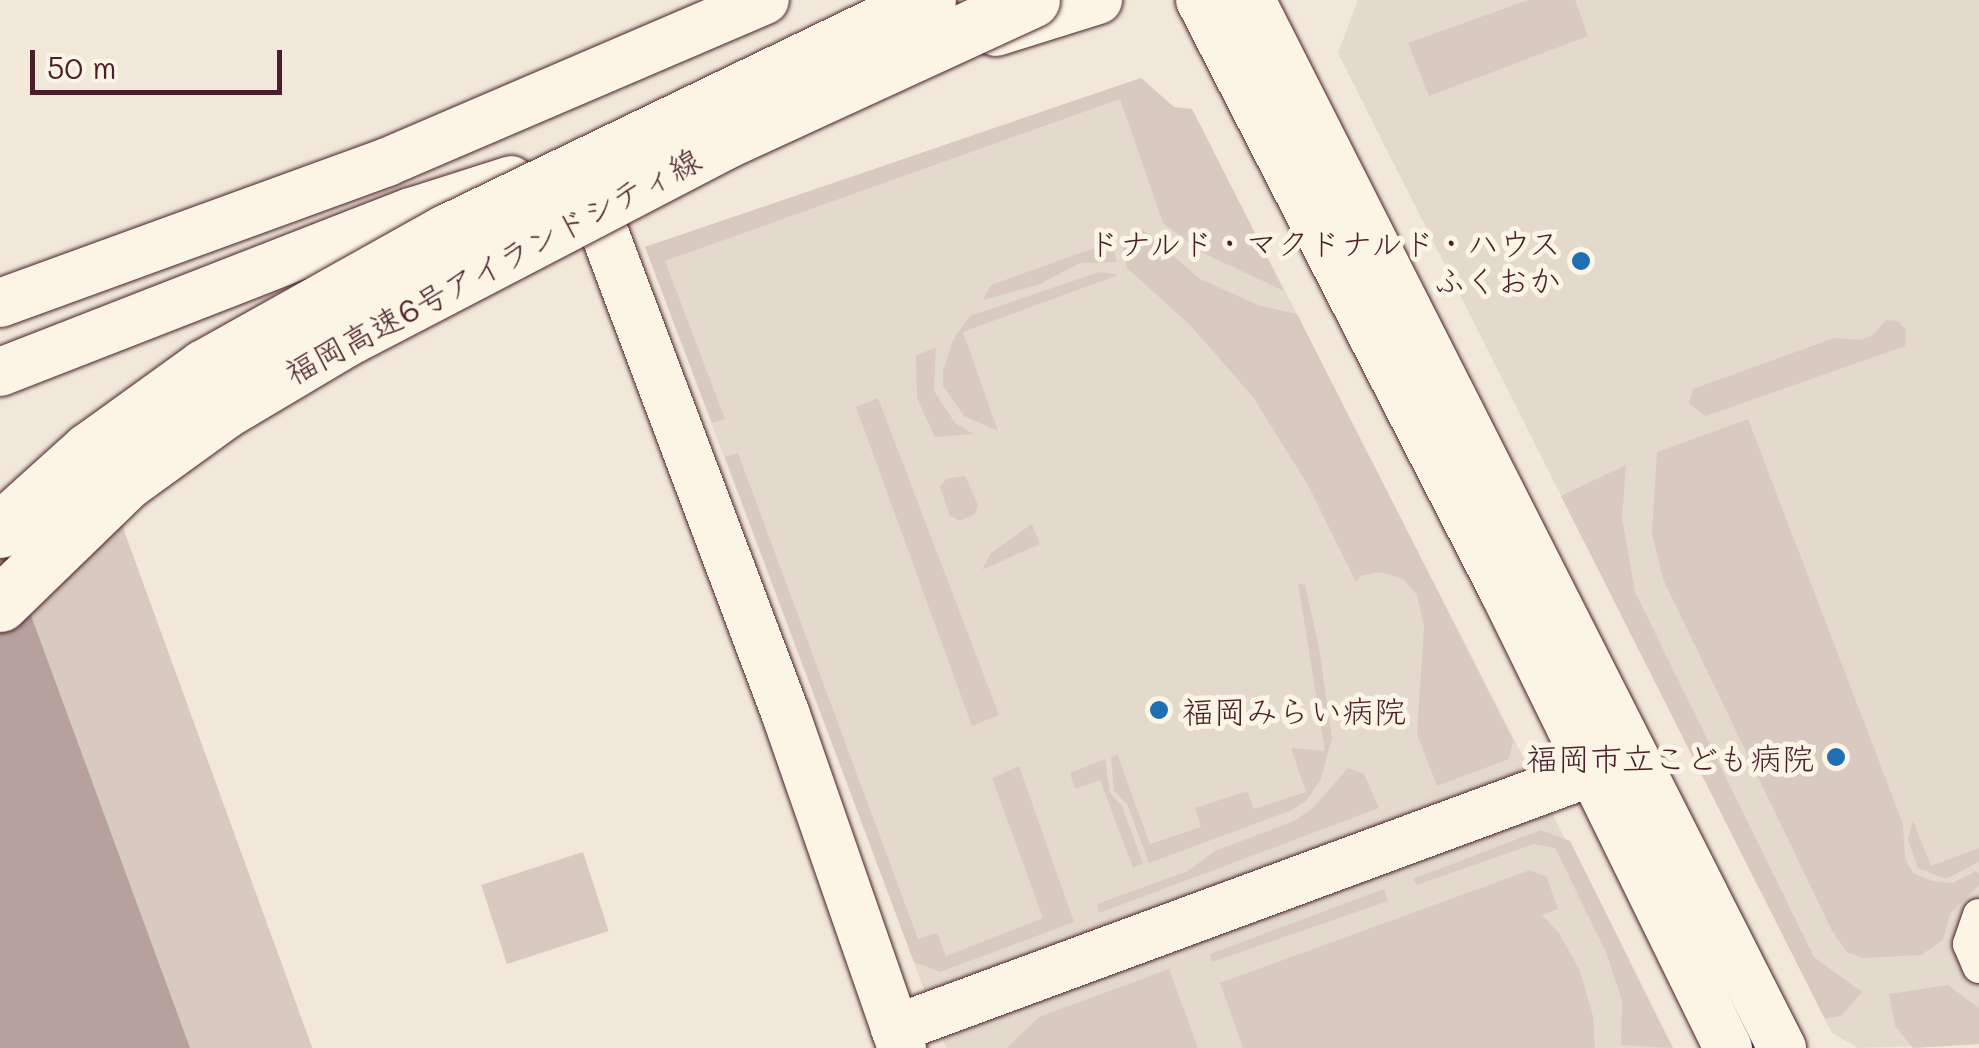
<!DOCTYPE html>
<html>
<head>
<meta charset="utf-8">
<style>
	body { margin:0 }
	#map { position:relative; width:1979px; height:1048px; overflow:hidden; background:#f1e8da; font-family:Mali,"Klee One",sans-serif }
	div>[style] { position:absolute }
	.built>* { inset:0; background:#e4d9cd }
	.green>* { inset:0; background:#d8cac0; transform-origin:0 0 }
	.water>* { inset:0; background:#b6a19c }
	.roads { filter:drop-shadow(0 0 2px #4a1f2b) drop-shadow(0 0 2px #4a1f2b) }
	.street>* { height:32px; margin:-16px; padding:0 16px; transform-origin:16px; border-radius:16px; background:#fcf5e5 }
	.secondary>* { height:48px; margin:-24px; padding:0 24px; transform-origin:24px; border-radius:24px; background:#fcf5e5 }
	.bridges { filter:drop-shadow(0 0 2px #4a1f2b) drop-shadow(0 0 2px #4a1f2b) }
	.highway-bridge>* { height:55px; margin:-27.5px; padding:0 27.5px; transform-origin:27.5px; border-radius:27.5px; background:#fcf5e5 }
	.dots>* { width:28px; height:28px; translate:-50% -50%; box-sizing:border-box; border:5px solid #fcf5e5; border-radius:50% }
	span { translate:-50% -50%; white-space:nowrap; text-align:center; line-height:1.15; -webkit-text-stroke:10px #fcf5e5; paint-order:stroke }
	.poi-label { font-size:32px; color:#4a1f2b }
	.right { translate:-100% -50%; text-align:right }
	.left { translate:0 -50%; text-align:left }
	.street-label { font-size:32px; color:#4a1f2b }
	.scale { position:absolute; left:30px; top:50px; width:252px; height:45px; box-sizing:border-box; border:5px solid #4a1f2b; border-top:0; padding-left:12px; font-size:30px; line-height:35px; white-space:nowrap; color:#4a1f2b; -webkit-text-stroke:8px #fcf5e5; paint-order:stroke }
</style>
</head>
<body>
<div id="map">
	<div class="built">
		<i style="clip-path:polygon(1358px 0,1979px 0,1979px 1044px,1858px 1048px,1832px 1033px,1338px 53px)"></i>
		<i style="clip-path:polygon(1141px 78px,1174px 107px,1192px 109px,1672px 1048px,946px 1048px,645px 247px)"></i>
	</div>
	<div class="green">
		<i style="clip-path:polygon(1528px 0,1575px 0,1588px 36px,1429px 96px,1408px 43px)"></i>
		<i style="clip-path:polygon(1141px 78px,1174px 107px,1192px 109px,1284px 291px,1201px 252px,1163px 223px,1120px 99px,665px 261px,725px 419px,712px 423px,645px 247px)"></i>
		<i style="clip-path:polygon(1143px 230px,1200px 279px,1258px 305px,1297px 314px,1513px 740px,1509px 759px,1437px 786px,1417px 734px,1424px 626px,1417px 595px,1403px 579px,1380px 572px,1360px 576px,1356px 582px,1308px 485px,1253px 397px,1190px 325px,1127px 268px,1121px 238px)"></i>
		<i style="clip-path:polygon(1111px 242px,1117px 262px,1080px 263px,1040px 284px,983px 300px,991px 285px)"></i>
		<i style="clip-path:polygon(1099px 272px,1118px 275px,963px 332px,998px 431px,964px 416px,943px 386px,943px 371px,953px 340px,970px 316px)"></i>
		<i style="clip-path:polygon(1886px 320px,1898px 321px,1906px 330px,1905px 346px,1706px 416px,1689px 404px,1693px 389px,1834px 338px,1861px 340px,1873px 335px)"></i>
		<i style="clip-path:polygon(936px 347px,934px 391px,955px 423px,973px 434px,935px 437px,917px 398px,916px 356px)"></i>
		<i style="clip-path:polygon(878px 398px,999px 715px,972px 726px,856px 407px)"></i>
		<i style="clip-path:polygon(1748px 419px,1903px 824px,1905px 858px,1913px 873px,1932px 881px,1952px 883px,1976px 871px,1979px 875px,1979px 885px,1950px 914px,1943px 940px,1921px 955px,1863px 958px,1847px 952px,1832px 931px,1663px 579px,1652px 534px,1657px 452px)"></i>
		<i style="clip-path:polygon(738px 453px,918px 939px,937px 933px,946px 956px,1043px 918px,992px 778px,1019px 766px,1074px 922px,940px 972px,914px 962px,725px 457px)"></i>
		<i style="clip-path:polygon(1626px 465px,1622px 518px,1635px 592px,1814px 957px,1862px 992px,1841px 1016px,1825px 1019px,1561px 496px)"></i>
		<i style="clip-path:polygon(965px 476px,978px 505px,975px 514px,960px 521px,950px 516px,940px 487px,946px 479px)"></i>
		<i style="left:110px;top:492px;width:592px;height:117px;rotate:70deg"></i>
		<i style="clip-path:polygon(1032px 524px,1040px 544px,982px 570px,991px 553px)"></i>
		<i style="clip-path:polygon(1298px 583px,1305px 585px,1319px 648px,1332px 738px,1321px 779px,1307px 800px,1292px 810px,1149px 863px,1127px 804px,1114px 791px,1111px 757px,1117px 754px,1150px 844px,1201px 827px,1195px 808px,1247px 791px,1254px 809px,1306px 792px,1291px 748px,1325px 751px)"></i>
		<i style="clip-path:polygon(1105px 759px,1110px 793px,1122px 806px,1143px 864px,1133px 868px,1100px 780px,1075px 789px,1070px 773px)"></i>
		<i style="clip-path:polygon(1348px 768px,1364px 774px,1379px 808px,1099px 913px,1097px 904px,1188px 871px,1215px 851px,1294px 821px,1313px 808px)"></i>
		<i style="clip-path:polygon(1913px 821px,1931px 866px,1979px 848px,1979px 862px,1946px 879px,1918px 868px,1908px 839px)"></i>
		<i style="clip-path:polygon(1541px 830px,1570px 841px,1673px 1048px,1621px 1045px,1622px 1000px,1606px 952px,1555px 848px,1534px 844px,1417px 885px,1413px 879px)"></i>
		<i style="left:583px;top:852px;width:83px;height:107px;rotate:72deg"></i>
		<i style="clip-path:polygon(1530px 870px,1547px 877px,1558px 909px,1542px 915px,1559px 933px,1580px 971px,1593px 1016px,1595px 1048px,1243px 1048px,1220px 983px)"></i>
		<i style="clip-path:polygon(1384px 889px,1388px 901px,1212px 962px,1210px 954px)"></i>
		<i style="clip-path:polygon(1169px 969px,1198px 1048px,1007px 1048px,1039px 1017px)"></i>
		<i style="clip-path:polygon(1948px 985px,1979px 1008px,1979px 1044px,1913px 1048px,1895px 1026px,1889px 994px)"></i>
	</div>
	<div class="water">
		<i style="clip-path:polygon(0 531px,190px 1048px,0 1048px)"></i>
	</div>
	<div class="roads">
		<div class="street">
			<i style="left:1979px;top:915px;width:31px;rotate:109deg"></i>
			<i style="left:1969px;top:944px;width:25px;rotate:67deg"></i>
		</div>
		<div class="secondary">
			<i style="left:1200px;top:0;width:665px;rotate:62.82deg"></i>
			<i style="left:1504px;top:592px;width:508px;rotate:63.84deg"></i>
			<i style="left:1251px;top:0;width:1175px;rotate:63.13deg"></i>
			<i style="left:996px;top:32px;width:107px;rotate:-17.4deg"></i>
			<i style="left:582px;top:173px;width:579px;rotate:69.37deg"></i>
			<i style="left:786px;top:715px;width:353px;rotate:70.8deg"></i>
			<i style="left:0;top:303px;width:412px;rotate:-20deg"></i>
			<i style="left:387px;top:162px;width:411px;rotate:-23.2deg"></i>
			<i style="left:0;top:372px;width:441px;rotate:-21.3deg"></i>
			<i style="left:411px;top:212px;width:105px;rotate:-17.7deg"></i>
			<i style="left:895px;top:1029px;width:740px;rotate:-20.25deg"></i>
		</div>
	</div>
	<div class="bridges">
		<div class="highway-bridge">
			<i style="left:0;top:530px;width:120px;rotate:-42deg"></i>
			<i style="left:89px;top:450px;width:142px;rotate:-35.8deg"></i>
			<i style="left:204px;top:367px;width:277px;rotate:-29.2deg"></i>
			<i style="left:446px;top:232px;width:535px;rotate:-25.7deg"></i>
			<i style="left:0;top:604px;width:175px;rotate:-44.1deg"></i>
			<i style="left:126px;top:482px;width:121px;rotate:-35.9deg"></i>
			<i style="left:224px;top:411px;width:141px;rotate:-30.8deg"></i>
			<i style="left:345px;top:339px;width:428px;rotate:-27.5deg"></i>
			<i style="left:725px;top:141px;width:338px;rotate:-24.7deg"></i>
		</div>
	</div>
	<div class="dots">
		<i style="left:1581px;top:261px;background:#1f6fb2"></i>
		<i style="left:1159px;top:710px;background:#1f6fb2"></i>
		<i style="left:1836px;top:757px;background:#1f6fb2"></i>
	</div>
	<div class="poi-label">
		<span class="right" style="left:1561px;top:261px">ドナルド・マクドナルド・ハウス<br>ふくおか</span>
		<span class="left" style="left:1182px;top:710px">福岡みらい病院</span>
		<span class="right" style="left:1814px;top:757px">福岡市立こども病院</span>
	</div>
	<div class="street-label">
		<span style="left:492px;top:265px;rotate:-28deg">福岡高速6号アイランドシティ線</span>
	</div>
	<div class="scale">50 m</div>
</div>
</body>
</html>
